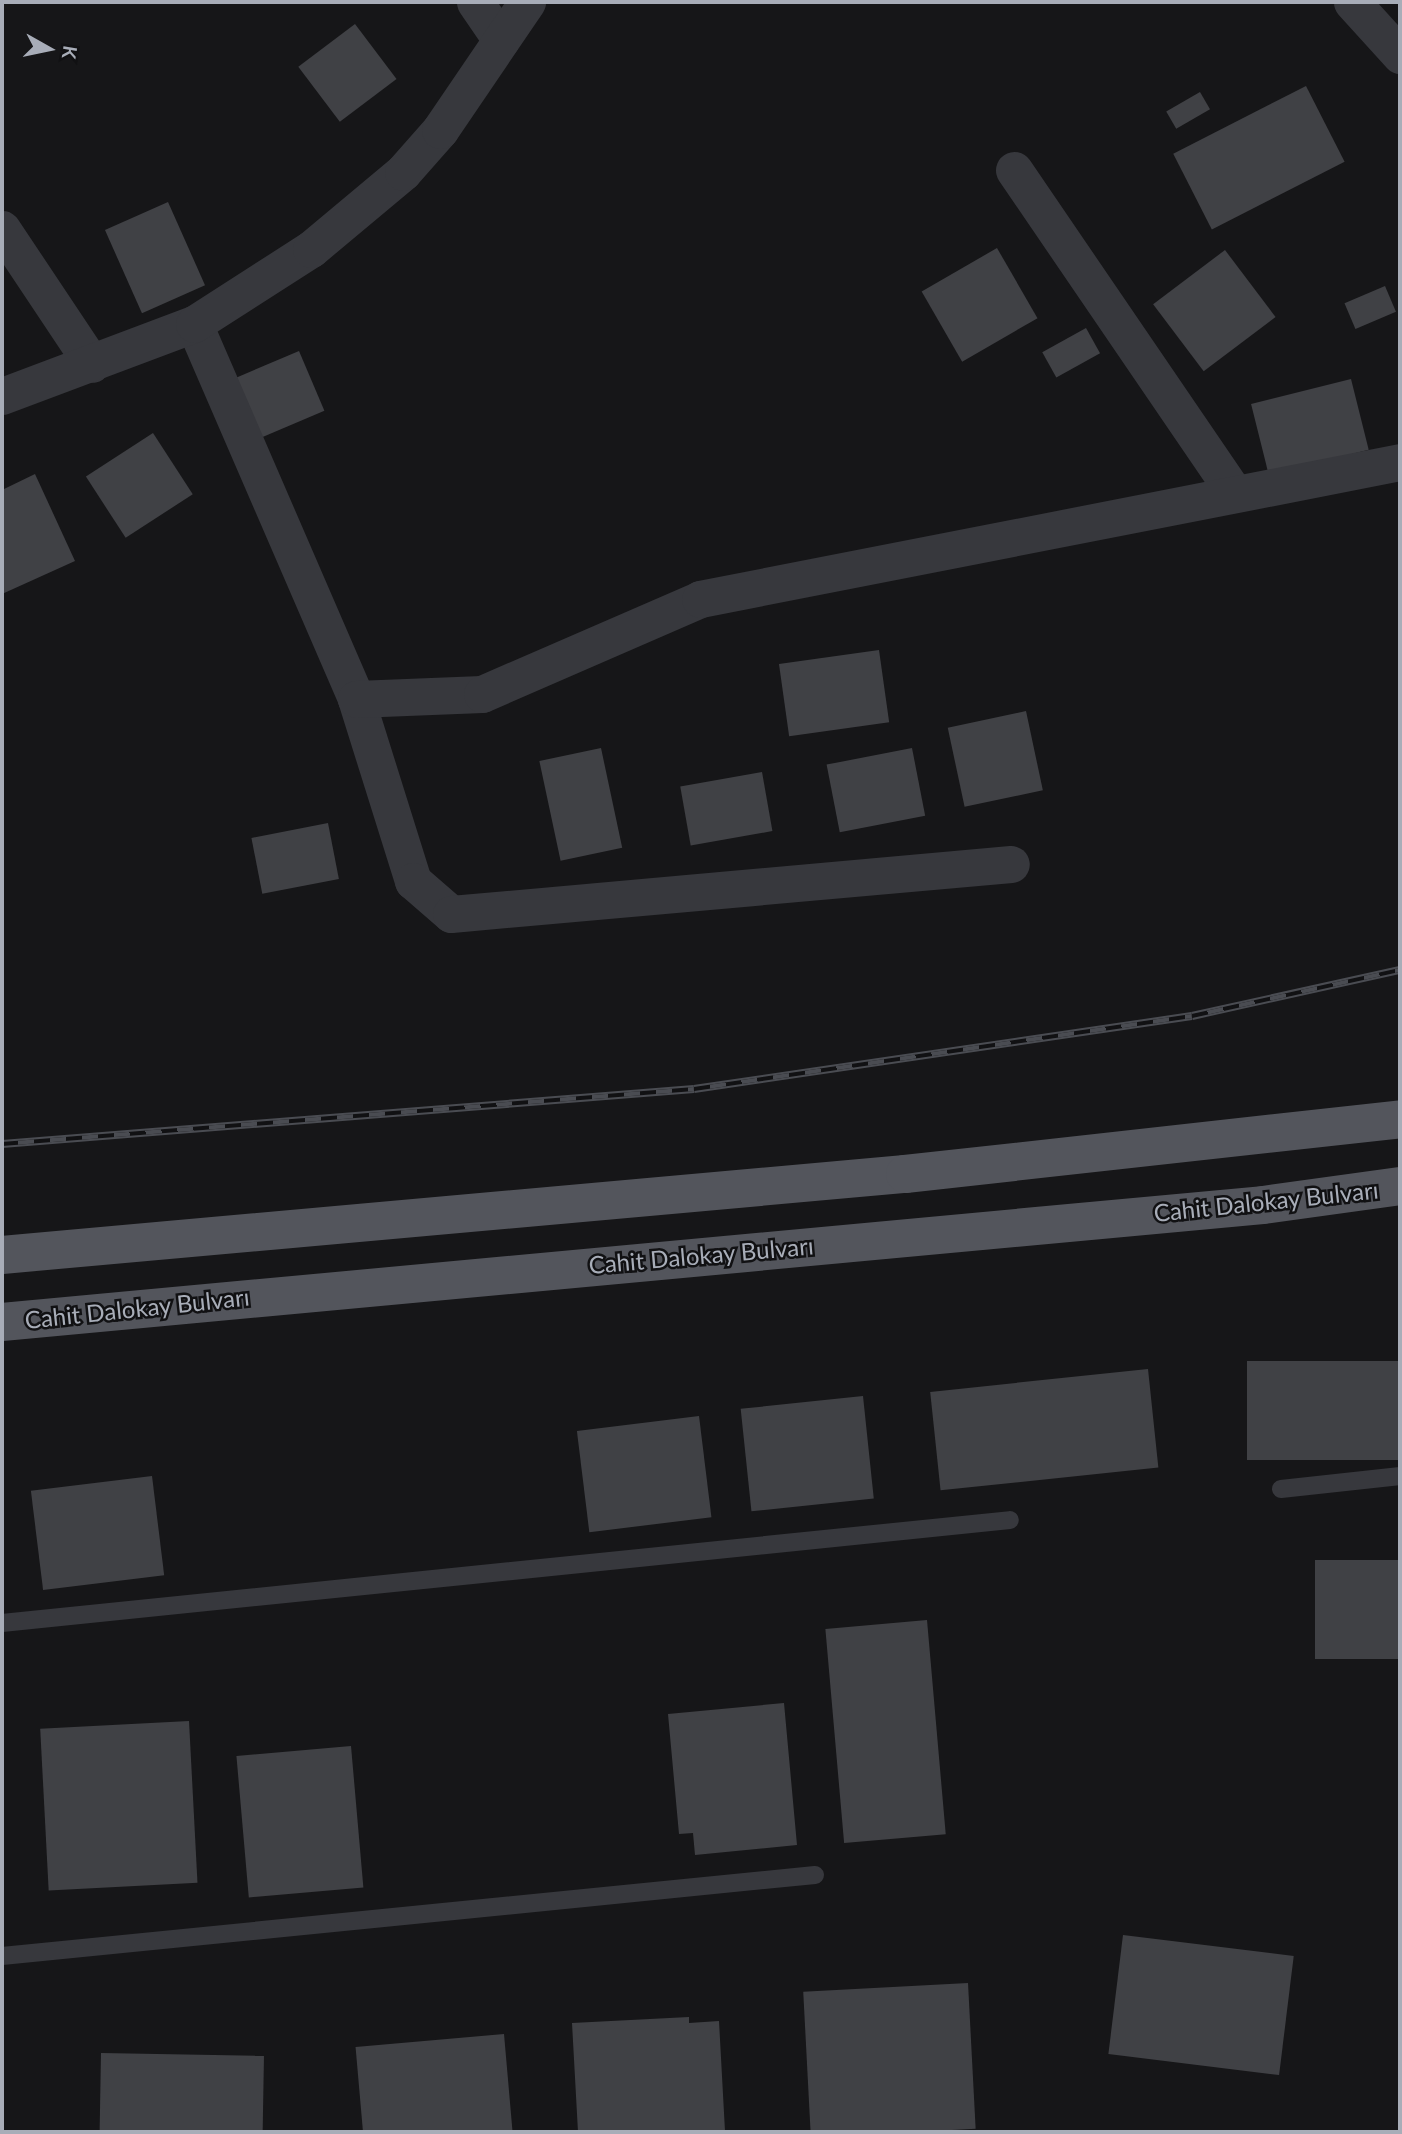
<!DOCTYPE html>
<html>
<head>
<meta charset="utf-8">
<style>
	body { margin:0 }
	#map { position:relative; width:1402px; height:2134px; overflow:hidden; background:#161618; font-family:Lato,sans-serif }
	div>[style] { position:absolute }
	.building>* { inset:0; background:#404145; transform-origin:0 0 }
	.lane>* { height:18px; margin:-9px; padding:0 9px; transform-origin:9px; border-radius:9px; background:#37383d }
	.street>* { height:37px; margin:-18.5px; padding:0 18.5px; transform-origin:18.5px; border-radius:18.5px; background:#37383d }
	.primary>* { height:38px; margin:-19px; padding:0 19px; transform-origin:19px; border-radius:19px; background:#53555c }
	.rail>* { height:8px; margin-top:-4px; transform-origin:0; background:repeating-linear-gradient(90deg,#111113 0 16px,#4a4c52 0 32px); box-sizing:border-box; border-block:2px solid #4a4c52 }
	span { translate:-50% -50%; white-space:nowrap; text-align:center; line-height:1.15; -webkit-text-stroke:5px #111113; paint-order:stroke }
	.street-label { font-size:24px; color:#a8adb8 }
	.frame { position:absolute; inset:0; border:4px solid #a8adb8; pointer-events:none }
	.north { position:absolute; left:14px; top:14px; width:70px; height:70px; -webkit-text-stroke:5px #111113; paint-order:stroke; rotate:99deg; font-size:19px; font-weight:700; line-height:28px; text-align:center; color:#a8adb8 }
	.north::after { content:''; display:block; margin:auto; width:24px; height:32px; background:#a8adb8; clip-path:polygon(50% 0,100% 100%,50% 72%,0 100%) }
</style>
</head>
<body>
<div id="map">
	<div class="building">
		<i style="left:355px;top:24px;width:69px;height:71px;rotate:53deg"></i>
		<i style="left:1306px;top:86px;width:85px;height:149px;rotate:63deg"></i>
		<i style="left:1200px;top:92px;width:20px;height:39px;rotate:60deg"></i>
		<i style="left:168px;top:202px;width:91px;height:69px;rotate:66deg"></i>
		<i style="left:997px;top:248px;width:81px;height:87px;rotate:60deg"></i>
		<i style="left:1225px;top:250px;width:84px;height:90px;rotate:53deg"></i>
		<i style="left:1385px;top:286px;width:28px;height:44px;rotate:67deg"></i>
		<i style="left:1086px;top:328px;width:29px;height:50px;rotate:61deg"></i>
		<i style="left:299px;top:351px;width:65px;height:69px;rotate:67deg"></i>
		<i style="left:1351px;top:379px;width:73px;height:103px;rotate:76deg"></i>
		<i style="left:153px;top:433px;width:73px;height:80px;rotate:57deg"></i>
		<i style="clip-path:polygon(35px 474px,75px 561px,2px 594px,2px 490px)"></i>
		<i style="left:879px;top:650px;width:73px;height:101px;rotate:82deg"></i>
		<i style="left:1026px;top:711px;width:81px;height:80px;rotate:78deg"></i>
		<i style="left:601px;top:748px;width:102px;height:63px;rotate:78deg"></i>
		<i style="left:912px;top:748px;width:69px;height:87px;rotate:79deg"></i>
		<i style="left:762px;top:772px;width:60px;height:83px;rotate:80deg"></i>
		<i style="left:328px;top:823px;width:57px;height:78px;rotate:79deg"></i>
		<i style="left:1400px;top:1361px;width:99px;height:153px;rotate:90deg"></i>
		<i style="left:1148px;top:1369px;width:99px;height:219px;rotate:84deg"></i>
		<i style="left:863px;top:1396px;width:103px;height:123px;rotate:84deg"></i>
		<i style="left:699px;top:1416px;width:102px;height:123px;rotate:83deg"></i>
		<i style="left:152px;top:1476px;width:100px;height:122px;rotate:83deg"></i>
		<i style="left:1400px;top:1560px;width:99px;height:85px;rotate:90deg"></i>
		<i style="left:927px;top:1620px;width:215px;height:102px;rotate:85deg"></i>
		<i style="clip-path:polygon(784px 1703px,797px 1845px,695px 1855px,693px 1833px,679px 1834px,668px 1714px)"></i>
		<i style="left:189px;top:1721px;width:162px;height:149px;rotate:87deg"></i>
		<i style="left:351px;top:1746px;width:142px;height:115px;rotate:85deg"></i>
		<i style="left:1123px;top:1935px;width:172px;height:120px;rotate:7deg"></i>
		<i style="left:968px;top:1983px;width:146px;height:165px;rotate:87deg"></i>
		<i style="clip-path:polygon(689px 2017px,689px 2023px,719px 2021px,725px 2131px,578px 2132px,572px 2023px)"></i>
		<i style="left:504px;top:2034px;width:98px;height:149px;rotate:85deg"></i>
		<i style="left:101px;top:2053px;width:163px;height:79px;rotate:1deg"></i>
	</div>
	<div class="lane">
		<i style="left:1281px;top:1489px;width:120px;rotate:-6.2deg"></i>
		<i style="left:2px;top:1623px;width:1013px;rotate:-5.83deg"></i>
		<i style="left:2px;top:1956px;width:817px;rotate:-5.69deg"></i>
	</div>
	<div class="street">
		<i style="left:475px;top:2px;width:46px;rotate:55.6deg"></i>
		<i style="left:1352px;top:2px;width:72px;rotate:47.8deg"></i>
		<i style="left:1014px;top:170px;width:390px;rotate:55.7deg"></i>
		<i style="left:2px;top:229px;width:162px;rotate:56.3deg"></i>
		<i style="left:194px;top:324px;width:408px;rotate:66.6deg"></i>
		<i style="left:356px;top:699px;width:191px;rotate:72.6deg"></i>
		<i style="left:413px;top:881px;width:50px;rotate:41deg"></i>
		<i style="left:451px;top:914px;width:562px;rotate:-5.1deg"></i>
		<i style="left:2px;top:396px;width:205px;rotate:-20.6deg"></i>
		<i style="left:194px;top:324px;width:139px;rotate:-32.7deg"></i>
		<i style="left:311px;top:249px;width:120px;rotate:-39.9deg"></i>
		<i style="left:403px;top:172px;width:56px;rotate:-48.6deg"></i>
		<i style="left:440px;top:130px;width:155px;rotate:-55.8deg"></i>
		<i style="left:356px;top:699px;width:126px;rotate:-2.3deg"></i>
		<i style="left:482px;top:694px;width:238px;rotate:-23.5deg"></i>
		<i style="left:700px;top:599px;width:713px;rotate:-11.07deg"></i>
	</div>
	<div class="primary">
		<i style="left:2px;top:1255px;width:907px;rotate:-5.13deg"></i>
		<i style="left:905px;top:1174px;width:498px;rotate:-6.3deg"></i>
		<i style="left:2px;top:1322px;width:1266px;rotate:-5.3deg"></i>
		<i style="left:1263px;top:1205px;width:138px;rotate:-7.9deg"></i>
	</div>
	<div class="rail">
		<i style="left:2px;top:1144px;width:694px;rotate:-4.54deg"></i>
		<i style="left:694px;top:1089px;width:503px;rotate:-8.34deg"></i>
		<i style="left:1192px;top:1016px;width:213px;rotate:-12.5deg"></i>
	</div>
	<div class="street-label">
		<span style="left:1266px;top:1201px;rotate:-6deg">Cahit Dalokay Bulvarı</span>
		<span style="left:701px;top:1255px;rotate:-5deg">Cahit Dalokay Bulvarı</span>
		<span style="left:137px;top:1308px;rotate:-6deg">Cahit Dalokay Bulvarı</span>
	</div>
	<div class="frame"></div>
	<div class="north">K</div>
</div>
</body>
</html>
